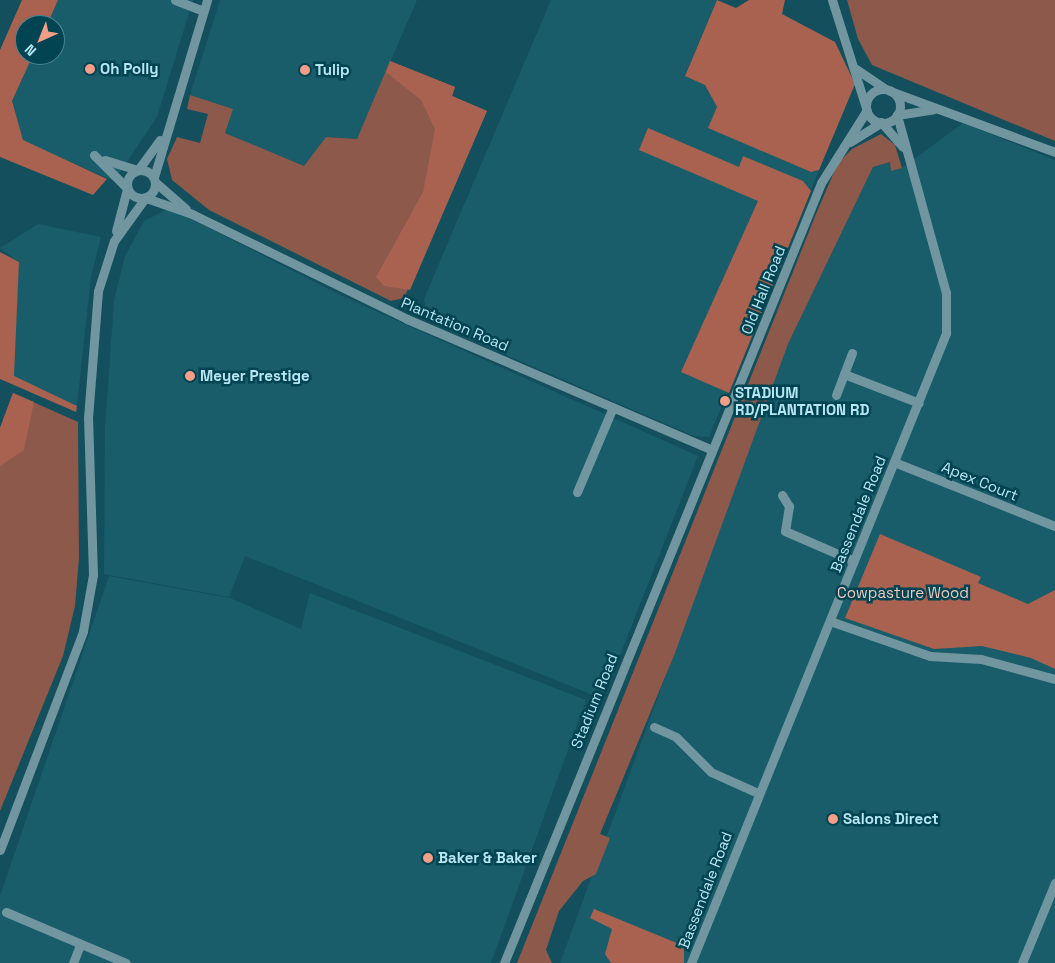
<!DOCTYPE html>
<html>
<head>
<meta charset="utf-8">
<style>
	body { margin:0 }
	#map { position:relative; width:1055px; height:963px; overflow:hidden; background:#134f5c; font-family:"Space Grotesk",sans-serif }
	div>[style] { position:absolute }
	.built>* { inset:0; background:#195d6b }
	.green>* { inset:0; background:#8c594b }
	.forest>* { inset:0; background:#a8624f }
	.minor>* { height:9px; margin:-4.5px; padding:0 4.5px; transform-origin:4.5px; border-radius:4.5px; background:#7296a0 }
	.minor>.ring { margin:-4.5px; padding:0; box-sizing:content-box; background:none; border:9px solid #7296a0; border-radius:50% }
	.dots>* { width:14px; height:14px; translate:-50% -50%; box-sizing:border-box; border:2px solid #024451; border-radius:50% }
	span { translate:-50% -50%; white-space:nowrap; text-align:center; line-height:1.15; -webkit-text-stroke:5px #024451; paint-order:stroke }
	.poi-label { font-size:15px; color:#b7e6f3; font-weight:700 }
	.left { translate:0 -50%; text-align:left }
	.street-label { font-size:15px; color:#b7e6f3 }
	.park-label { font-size:15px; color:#f3c9be }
	.north { position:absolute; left:15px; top:15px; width:50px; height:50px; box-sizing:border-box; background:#024451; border:1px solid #4a8592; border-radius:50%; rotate:224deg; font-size:14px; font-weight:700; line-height:20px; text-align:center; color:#b7e6f3 }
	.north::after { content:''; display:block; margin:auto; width:18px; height:22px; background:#f49e87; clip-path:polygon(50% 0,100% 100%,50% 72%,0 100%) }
</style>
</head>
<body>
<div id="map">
	<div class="built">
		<i style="clip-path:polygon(58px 0,193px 0,157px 117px,114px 181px,23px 141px,12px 101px,33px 55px,55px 55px,55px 25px,47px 25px)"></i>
		<i style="clip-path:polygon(220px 0,417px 0,357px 139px,326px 137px,304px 166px,225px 133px,233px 109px,190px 95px)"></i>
		<i style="clip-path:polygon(551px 0,717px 0,685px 75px,705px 85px,717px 107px,709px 128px,811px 172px,819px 170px,709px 437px,694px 436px,446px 329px,429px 317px,425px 309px,424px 299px)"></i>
		<i style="clip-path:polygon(963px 123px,1055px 160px,1055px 963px,560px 963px,788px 344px,873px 167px,890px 162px,902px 168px)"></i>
		<i style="clip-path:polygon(170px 208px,338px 294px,698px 456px,603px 699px,245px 556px,229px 597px,104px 574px,105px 427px,114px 301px,125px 256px,144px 221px)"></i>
		<i style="clip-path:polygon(38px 224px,101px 237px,91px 277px,77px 406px,12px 381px,19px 262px,0 248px)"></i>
		<i style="clip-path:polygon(109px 576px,230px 598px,301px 629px,310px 593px,586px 700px,491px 963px,0 963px,0 896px)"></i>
	</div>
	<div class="green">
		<i style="clip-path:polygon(847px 0,1055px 0,1055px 141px,872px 65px,858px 39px)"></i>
		<i style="clip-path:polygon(390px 61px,455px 87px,452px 96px,487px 111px,404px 298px,391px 301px,209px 210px,172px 180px,167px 159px,177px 137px,200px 143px,208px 114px,187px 109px,190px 95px,233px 109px,225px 133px,304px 166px,326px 137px,357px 139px)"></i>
		<i style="clip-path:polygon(881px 134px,895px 145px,902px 168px,891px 171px,890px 162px,873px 167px,788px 344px,675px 653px,600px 834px,610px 838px,596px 874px,583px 881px,559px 911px,546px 950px,552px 963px,517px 963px,816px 214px,838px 163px,852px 149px)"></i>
		<i style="clip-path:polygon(13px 393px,78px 422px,79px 558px,75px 606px,63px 656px,0 811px,0 428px)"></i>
	</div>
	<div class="forest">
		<i style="clip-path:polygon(22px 0,58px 0,47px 25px,25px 25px,25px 55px,33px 55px,12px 101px,23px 140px,107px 179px,93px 195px,0 157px,0 50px)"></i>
		<i style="clip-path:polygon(717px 0,736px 8px,749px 0,785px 0,782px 14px,835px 42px,855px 84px,819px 170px,811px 172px,708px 128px,717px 107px,705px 85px,685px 76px)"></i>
		<i style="clip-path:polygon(390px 61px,455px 87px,452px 96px,487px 111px,410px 290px,384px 286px,376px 277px,423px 192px,435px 129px,421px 100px,386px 72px)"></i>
		<i style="clip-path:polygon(648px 128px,739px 167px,743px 156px,803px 181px,811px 191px,729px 393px,681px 372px,758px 201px,639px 150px)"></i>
		<i style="clip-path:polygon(0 252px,19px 262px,14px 376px,77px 406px,76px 412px,0 379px)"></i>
		<i style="clip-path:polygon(13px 393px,34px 402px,24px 450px,0 466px,0 428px)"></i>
		<i style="clip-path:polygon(880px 534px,981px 577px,978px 583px,1028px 604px,1055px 590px,1055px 669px,1031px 658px,982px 646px,934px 649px,845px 618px)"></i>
		<i style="clip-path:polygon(594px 909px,684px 946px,684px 963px,611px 963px,605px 954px,612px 929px,590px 918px)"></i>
	</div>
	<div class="minor">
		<i style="left:175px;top:0;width:30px;rotate:21deg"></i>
		<i style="left:832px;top:0;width:113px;rotate:72.5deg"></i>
		<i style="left:856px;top:69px;width:36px;rotate:34deg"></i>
		<i class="ring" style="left:866px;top:89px;width:25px;height:25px"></i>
		<i style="left:890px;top:91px;width:176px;rotate:20.3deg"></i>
		<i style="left:897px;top:115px;width:37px;rotate:-9deg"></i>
		<i style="left:881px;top:122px;width:33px;rotate:49deg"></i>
		<i style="left:850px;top:142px;width:36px;rotate:-32deg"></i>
		<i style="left:94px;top:155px;width:47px;rotate:45deg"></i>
		<i style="left:105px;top:160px;width:34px;rotate:17deg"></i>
		<i class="ring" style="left:127px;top:170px;width:19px;height:19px"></i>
		<i style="left:138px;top:170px;width:37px;rotate:-54deg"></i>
		<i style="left:154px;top:177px;width:185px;rotate:-73.3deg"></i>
		<i style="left:155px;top:182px;width:41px;rotate:41.1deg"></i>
		<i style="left:146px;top:198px;width:49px;rotate:19.2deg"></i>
		<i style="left:192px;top:214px;width:239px;rotate:26deg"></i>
		<i style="left:407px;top:319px;width:332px;rotate:23.2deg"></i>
		<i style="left:116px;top:231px;width:43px;rotate:-75.3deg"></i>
		<i style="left:844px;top:374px;width:80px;rotate:21.1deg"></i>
		<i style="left:836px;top:395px;width:45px;rotate:-69.1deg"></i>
		<i style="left:894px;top:462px;width:173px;rotate:21.7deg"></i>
		<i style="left:577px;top:492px;width:92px;rotate:-67deg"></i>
		<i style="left:782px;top:495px;width:13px;rotate:58deg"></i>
		<i style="left:789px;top:506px;width:25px;rotate:99deg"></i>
		<i style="left:785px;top:531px;width:75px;rotate:23.5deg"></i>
		<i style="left:830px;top:621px;width:106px;rotate:19.3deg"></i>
		<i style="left:930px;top:656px;width:51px;rotate:3.4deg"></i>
		<i style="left:981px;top:659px;width:77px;rotate:15.1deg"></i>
		<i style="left:654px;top:727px;width:24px;rotate:24deg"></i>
		<i style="left:676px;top:737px;width:49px;rotate:45deg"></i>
		<i style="left:711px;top:772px;width:51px;rotate:24.1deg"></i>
		<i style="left:0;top:850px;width:234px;rotate:-69.2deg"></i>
		<i style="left:83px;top:631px;width:57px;rotate:-79.9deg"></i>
		<i style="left:93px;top:575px;width:157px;rotate:-91.8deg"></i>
		<i style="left:88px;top:418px;width:127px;rotate:-85.5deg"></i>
		<i style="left:98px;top:291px;width:52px;rotate:-72.3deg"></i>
		<i style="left:114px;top:241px;width:53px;rotate:-54.2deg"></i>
		<i style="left:6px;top:912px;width:130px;rotate:23deg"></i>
		<i style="left:73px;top:963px;width:19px;rotate:-69deg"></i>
		<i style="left:504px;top:963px;width:842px;rotate:-67.88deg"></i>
		<i style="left:821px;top:183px;width:86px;rotate:-57.8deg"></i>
		<i style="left:691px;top:963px;width:680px;rotate:-67.96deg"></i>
		<i style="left:946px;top:333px;width:40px;rotate:-90deg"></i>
		<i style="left:946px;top:293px;width:185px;rotate:-105.4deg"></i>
		<i style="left:1022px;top:963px;width:87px;rotate:-67.6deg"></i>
	</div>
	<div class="dots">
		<i style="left:90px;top:69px;background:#f49e87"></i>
		<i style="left:305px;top:70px;background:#f49e87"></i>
		<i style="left:190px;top:376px;background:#f49e87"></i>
		<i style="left:725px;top:401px;background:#f49e87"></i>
		<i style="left:833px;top:819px;background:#f49e87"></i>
		<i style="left:428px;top:858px;background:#f49e87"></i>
	</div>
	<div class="poi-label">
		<span class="left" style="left:100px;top:69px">Oh Polly</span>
		<span class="left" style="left:315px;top:70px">Tulip</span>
		<span class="left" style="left:200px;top:376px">Meyer Prestige</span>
		<span class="left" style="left:735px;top:401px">STADIUM<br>RD/PLANTATION RD</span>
		<span class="left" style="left:843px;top:819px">Salons Direct</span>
		<span class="left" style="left:438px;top:858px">Baker &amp; Baker</span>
	</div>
	<div class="street-label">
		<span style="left:763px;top:290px;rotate:-68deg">Old Hall Road</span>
		<span style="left:455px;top:324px;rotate:23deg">Plantation Road</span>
		<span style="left:980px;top:481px;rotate:22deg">Apex Court</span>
		<span style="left:858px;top:514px;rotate:-68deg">Bassendale Road</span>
		<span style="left:594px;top:701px;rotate:-68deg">Stadium Road</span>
		<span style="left:705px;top:890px;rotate:-69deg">Bassendale Road</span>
	</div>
	<div class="park-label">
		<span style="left:903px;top:593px">Cowpasture Wood</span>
	</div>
	<div class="north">N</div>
</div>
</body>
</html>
